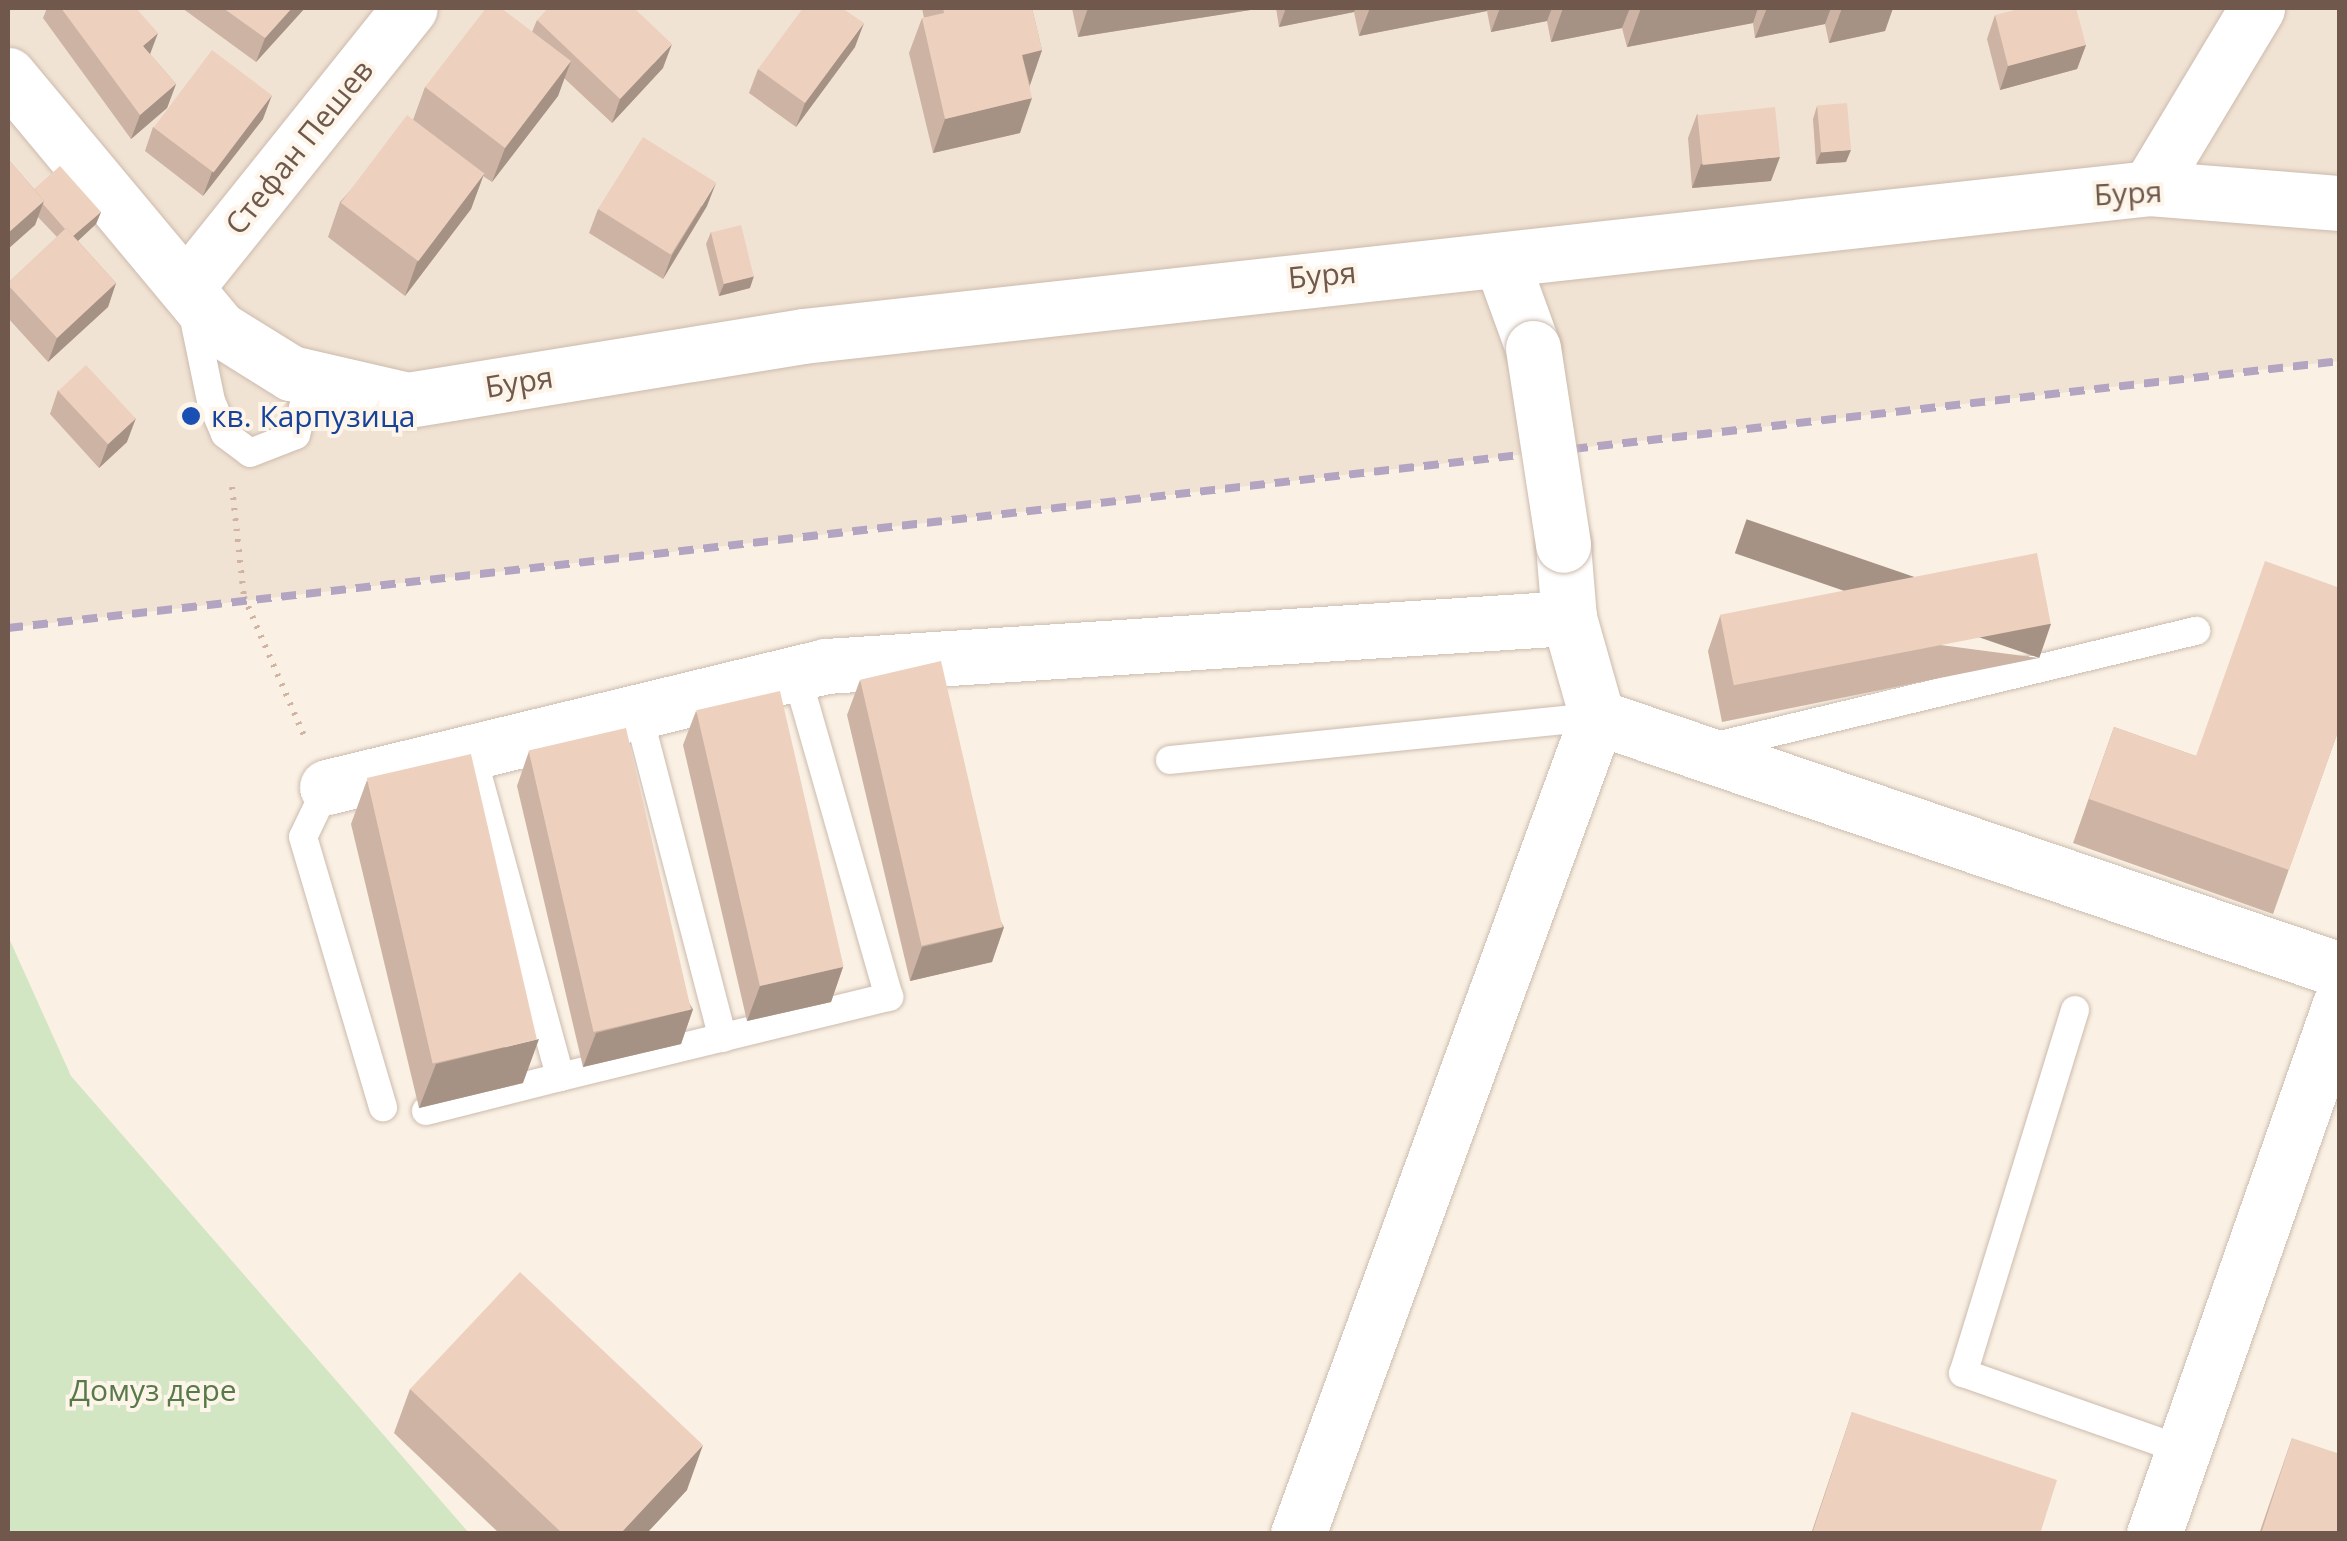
<!DOCTYPE html>
<html>
<head>
<meta charset="utf-8">
<style>
	body { margin:0 }
	#map { position:relative; width:2347px; height:1541px; overflow:hidden; background:#faf1e4; font-family:"Open Sans",sans-serif }
	div>[style] { position:absolute }
	.residential>* { inset:0; background:#f1e3d3 }
	.green>* { inset:0; background:#d2e6c3 }
	.path>* { height:6px; margin-top:-3px; transform-origin:0; background:repeating-linear-gradient(90deg,#d1b3a1 0 2.5px,transparent 0 10.5px) }
	.roads { filter:drop-shadow(0 0 2px #ccbbae) drop-shadow(0 0 2px #ccbbae) }
	.service>* { height:28px; margin:-14px; padding:0 14px; transform-origin:14px; border-radius:14px; background:#fff }
	.minor>* { height:55px; margin:-27.5px; padding:0 27.5px; transform-origin:27.5px; border-radius:27.5px; background:#fff }
	.rail>* { height:8px; margin-top:-4px; transform-origin:0; background:repeating-linear-gradient(90deg,#b3a4c2 0 15px,transparent 0 25px) }
	.bridges { filter:drop-shadow(0 0 2px #ccbbae) drop-shadow(0 0 2px #ccbbae) }
	.minor-bridge>* { height:55px; margin:-27.5px; padding:0 27.5px; transform-origin:27.5px; border-radius:27.5px; background:#fff }
	.wall>* { inset:0; background:#ccb3a3 }
	.shaded-wall>* { inset:0; background:#a69285; transform-origin:0 0 }
	.building>* { inset:0; background:#edd0be; transform-origin:0 0 }
	.dots>* { width:28px; height:28px; translate:-50% -50%; box-sizing:border-box; border:5px solid #fdf5e9; border-radius:50% }
	span { translate:-50% -50%; white-space:nowrap; text-align:center; line-height:1.15; -webkit-text-stroke:8px #fdf5e9; paint-order:stroke }
	.street-label { font-size:30px; color:#70584c }
	.transit-label { font-size:30px; color:#164399 }
	.left { translate:0 -50%; text-align:left }
	.park-label { font-size:30px; color:#577a48 }
	.frame { position:absolute; inset:0; border:10px solid #70584c; pointer-events:none }
</style>
</head>
<body>
<div id="map">
	<div class="residential">
		<i style="clip-path:polygon(8px 8px,2339px 8px,2339px 361px,8px 628px)"></i>
	</div>
	<div class="green">
		<i style="clip-path:polygon(8px 936px,71px 1076px,469px 1533px,8px 1533px)"></i>
	</div>
	<div class="path">
		<i style="left:232px;top:487px;width:111px;rotate:83.8deg"></i>
		<i style="left:244px;top:597px;width:156px;rotate:66.6deg"></i>
	</div>
	<div class="roads">
		<div class="service">
			<i style="left:193px;top:314px;width:89px;rotate:78.3deg"></i>
			<i style="left:211px;top:401px;width:36px;rotate:67deg"></i>
			<i style="left:225px;top:434px;width:31px;rotate:37deg"></i>
			<i style="left:250px;top:453px;width:49px;rotate:-21.4deg"></i>
			<i style="left:296px;top:435px;width:57px;rotate:-75.7deg"></i>
			<i style="left:637px;top:709px;width:340px;rotate:75.4deg"></i>
			<i style="left:470px;top:747px;width:342px;rotate:74.7deg"></i>
			<i style="left:560px;top:1077px;width:339px;rotate:-13.7deg"></i>
			<i style="left:889px;top:997px;width:337px;rotate:-106deg"></i>
			<i style="left:1712px;top:747px;width:498px;rotate:-13.5deg"></i>
			<i style="left:1170px;top:760px;width:429px;rotate:-5.8deg"></i>
			<i style="left:327px;top:787px;width:55px;rotate:115.6deg"></i>
			<i style="left:303px;top:837px;width:282px;rotate:73.5deg"></i>
			<i style="left:2075px;top:1010px;width:380px;rotate:107.1deg"></i>
			<i style="left:1963px;top:1373px;width:233px;rotate:19.3deg"></i>
			<i style="left:426px;top:1111px;width:138px;rotate:-14.2deg"></i>
		</div>
		<div class="minor">
			<i style="left:8px;top:75px;width:331px;rotate:50.2deg"></i>
			<i style="left:220px;top:329px;width:84px;rotate:31.8deg"></i>
			<i style="left:291px;top:373px;width:120px;rotate:13deg"></i>
			<i style="left:408px;top:400px;width:400px;rotate:-9.2deg"></i>
			<i style="left:803px;top:336px;width:1354px;rotate:-6.27deg"></i>
			<i style="left:2149px;top:188px;width:192px;rotate:4.5deg"></i>
			<i style="left:2149px;top:188px;width:210px;rotate:-59deg"></i>
			<i style="left:1502px;top:263px;width:90px;rotate:70deg"></i>
			<i style="left:187px;top:286px;width:356px;rotate:-51.3deg"></i>
			<i style="left:1563px;top:545px;width:73px;rotate:85.3deg"></i>
			<i style="left:1569px;top:618px;width:103px;rotate:74.2deg"></i>
			<i style="left:327px;top:787px;width:513px;rotate:-13.63deg"></i>
			<i style="left:826px;top:666px;width:745px;rotate:-3.7deg"></i>
			<i style="left:1298px;top:1534px;width:870px;rotate:-69.9deg"></i>
			<i style="left:1597px;top:717px;width:785px;rotate:18.8deg"></i>
			<i style="left:2154px;top:1534px;width:562px;rotate:-70.66deg"></i>
		</div>
	</div>
	<div class="rail">
		<i style="left:8px;top:628px;width:2347px;rotate:-6.53deg"></i>
	</div>
	<div class="bridges">
		<div class="minor-bridge">
			<i style="left:1533px;top:348px;width:199px;rotate:81.3deg"></i>
		</div>
	</div>
	<div class="wall">
		<i style="clip-path:polygon(47px 8px,136px 8px,150px 54px,176px 84px,167px 108px,131px 139px,43px 18px)"></i>
		<i style="clip-path:polygon(182px 8px,305px 8px,256px 62px)"></i>
		<i style="clip-path:polygon(922px 8px,1032px 8px,1042px 50px,1030px 85px,1020px 133px,933px 153px,909px 53px,922px 18px,924px 18px)"></i>
		<i style="clip-path:polygon(1072px 8px,1263px 8px,1078px 37px)"></i>
		<i style="clip-path:polygon(1276px 8px,1893px 8px,1885px 31px,1829px 43px,1825px 24px,1755px 38px,1753px 23px,1627px 47px,1622px 28px,1551px 42px,1547px 21px,1491px 32px,1487px 11px,1359px 36px,1354px 12px,1279px 27px)"></i>
		<i style="clip-path:polygon(1995px 15px,2086px 45px,2077px 69px,2000px 90px,1987px 39px)"></i>
		<i style="clip-path:polygon(537px 20px,663px 68px,612px 123px,564px 78px,558px 96px,492px 182px,483px 176px,471px 209px,405px 296px,328px 237px,340px 202px,413px 120px,425px 87px,532px 32px)"></i>
		<i style="clip-path:polygon(855px 47px,796px 127px,749px 93px,758px 69px)"></i>
		<i style="clip-path:polygon(1817px 106px,1846px 162px,1816px 164px,1813px 119px)"></i>
		<i style="clip-path:polygon(1697px 114px,1771px 181px,1692px 188px,1688px 138px)"></i>
		<i style="clip-path:polygon(263px 119px,203px 196px,145px 151px,153px 127px)"></i>
		<i style="clip-path:polygon(8px 159px,34px 189px,101px 212px,96px 224px,78px 241px,116px 283px,108px 307px,48px 362px,8px 318px,8px 283px,57px 237px,38px 217px,35px 225px,8px 249px)"></i>
		<i style="clip-path:polygon(707px 206px,663px 279px,589px 233px,598px 209px)"></i>
		<i style="clip-path:polygon(711px 232px,750px 288px,719px 296px,706px 244px)"></i>
		<i style="clip-path:polygon(58px 390px,127px 442px,99px 468px,50px 414px)"></i>
		<i style="clip-path:polygon(1720px 616px,2039px 658px,1722px 722px,1708px 651px)"></i>
		<i style="clip-path:polygon(860px 680px,1004px 927px,992px 962px,910px 981px,847px 715px)"></i>
		<i style="clip-path:polygon(696px 711px,843px 967px,831px 1002px,747px 1021px,683px 745px)"></i>
		<i style="clip-path:polygon(2340px 726px,2273px 914px,2073px 843px,2114px 727px,2196px 756px)"></i>
		<i style="clip-path:polygon(529px 751px,693px 1009px,681px 1044px,583px 1067px,517px 786px)"></i>
		<i style="clip-path:polygon(367px 780px,523px 1083px,419px 1108px,351px 824px)"></i>
		<i style="clip-path:polygon(410px 1389px,687px 1490px,646px 1534px,500px 1534px,394px 1433px)"></i>
		<i style="clip-path:polygon(1852px 1412px,2040px 1534px,1811px 1534px)"></i>
		<i style="clip-path:polygon(2292px 1438px,2340px 1534px,2259px 1534px)"></i>
	</div>
	<div class="shaded-wall">
		<i style="clip-path:polygon(292px 8px,305px 8px,256px 62px,265px 38px)"></i>
		<i style="clip-path:polygon(1088px 8px,1263px 8px,1078px 37px)"></i>
		<i style="clip-path:polygon(1286px 8px,1356px 8px,1354px 12px,1279px 27px)"></i>
		<i style="clip-path:polygon(1370px 8px,1488px 8px,1487px 11px,1359px 36px)"></i>
		<i style="clip-path:polygon(1500px 8px,1552px 8px,1547px 21px,1491px 32px)"></i>
		<i style="clip-path:polygon(1563px 8px,1630px 8px,1622px 28px,1551px 42px)"></i>
		<i style="clip-path:polygon(1641px 8px,1758px 8px,1753px 23px,1627px 47px)"></i>
		<i style="clip-path:polygon(1767px 8px,1831px 8px,1825px 24px,1755px 38px)"></i>
		<i style="clip-path:polygon(1842px 8px,1893px 8px,1885px 31px,1829px 43px)"></i>
		<i style="clip-path:polygon(864px 23px,855px 47px,796px 127px,805px 103px)"></i>
		<i style="clip-path:polygon(158px 33px,149px 57px,143px 46px)"></i>
		<i style="clip-path:polygon(672px 44px,663px 68px,612px 123px,620px 99px)"></i>
		<i style="clip-path:polygon(2086px 45px,2077px 69px,2000px 90px,2008px 66px)"></i>
		<i style="clip-path:polygon(1042px 50px,1030px 85px,1022px 55px)"></i>
		<i style="clip-path:polygon(571px 61px,558px 96px,492px 182px,505px 148px)"></i>
		<i style="clip-path:polygon(176px 84px,167px 108px,131px 139px,140px 115px)"></i>
		<i style="clip-path:polygon(272px 95px,263px 119px,203px 196px,212px 172px)"></i>
		<i style="clip-path:polygon(1032px 98px,1020px 133px,933px 153px,945px 119px)"></i>
		<i style="clip-path:polygon(1851px 150px,1846px 162px,1816px 164px,1821px 152px)"></i>
		<i style="clip-path:polygon(1780px 157px,1771px 181px,1692px 188px,1701px 164px)"></i>
		<i style="clip-path:polygon(484px 174px,471px 209px,405px 296px,417px 262px)"></i>
		<i style="clip-path:polygon(716px 183px,707px 206px,663px 279px,672px 255px)"></i>
		<i style="clip-path:polygon(44px 201px,35px 225px,8px 249px,8px 233px)"></i>
		<i style="clip-path:polygon(101px 212px,96px 224px,68px 250px,72px 237px)"></i>
		<i style="clip-path:polygon(754px 276px,750px 288px,719px 296px,724px 284px)"></i>
		<i style="clip-path:polygon(116px 283px,108px 307px,48px 362px,57px 338px)"></i>
		<i style="clip-path:polygon(136px 418px,127px 442px,99px 468px,108px 444px)"></i>
		<i style="left:2051px;top:624px;width:36px;height:322px;rotate:109deg"></i>
		<i style="clip-path:polygon(1004px 927px,992px 962px,910px 981px,922px 947px)"></i>
		<i style="clip-path:polygon(843px 967px,831px 1002px,747px 1021px,760px 986px)"></i>
		<i style="clip-path:polygon(693px 1009px,681px 1044px,583px 1067px,596px 1033px)"></i>
		<i style="clip-path:polygon(539px 1039px,523px 1083px,419px 1108px,436px 1064px)"></i>
		<i style="clip-path:polygon(703px 1445px,687px 1490px,646px 1534px,620px 1534px)"></i>
	</div>
	<div class="building">
		<i style="clip-path:polygon(61px 8px,136px 8px,158px 33px,143px 46px,176px 84px,140px 115px)"></i>
		<i style="clip-path:polygon(223px 8px,292px 8px,265px 38px)"></i>
		<i style="clip-path:polygon(486px 8px,501px 8px,571px 61px,505px 148px,425px 87px)"></i>
		<i style="clip-path:polygon(548px 8px,634px 8px,672px 44px,620px 99px,537px 20px)"></i>
		<i style="clip-path:polygon(803px 8px,842px 8px,864px 23px,805px 103px,758px 69px)"></i>
		<i style="clip-path:polygon(943px 8px,1032px 8px,1042px 50px,1022px 55px,1032px 98px,945px 119px,922px 18px,944px 13px)"></i>
		<i style="clip-path:polygon(2023px 8px,2076px 8px,2086px 45px,2008px 66px,1995px 15px)"></i>
		<i style="left:212px;top:50px;width:75px;height:97px;rotate:37deg"></i>
		<i style="left:1847px;top:103px;width:47px;height:30px;rotate:85deg"></i>
		<i style="left:1775px;top:107px;width:50px;height:78px;rotate:84deg"></i>
		<i style="left:407px;top:115px;width:97px;height:110px;rotate:37deg"></i>
		<i style="left:643px;top:137px;width:86px;height:85px;rotate:32deg"></i>
		<i style="clip-path:polygon(8px 159px,44px 201px,8px 233px)"></i>
		<i style="clip-path:polygon(60px 166px,101px 212px,73px 236px,66px 228px,65px 229px,43px 204px,44px 201px,34px 189px)"></i>
		<i style="left:741px;top:225px;width:53px;height:31px;rotate:76deg"></i>
		<i style="clip-path:polygon(66px 228px,116px 283px,57px 338px,8px 285px,8px 283px)"></i>
		<i style="left:86px;top:365px;width:73px;height:38px;rotate:47deg"></i>
		<i style="left:2037px;top:553px;width:72px;height:323px;rotate:79deg"></i>
		<i style="clip-path:polygon(2265px 561px,2340px 588px,2340px 726px,2289px 870px,2089px 799px,2114px 727px,2196px 756px)"></i>
		<i style="left:941px;top:661px;width:273px;height:83px;rotate:77deg"></i>
		<i style="left:780px;top:691px;width:283px;height:86px;rotate:77deg"></i>
		<i style="left:626px;top:728px;width:289px;height:100px;rotate:77deg"></i>
		<i style="left:471px;top:754px;width:293px;height:107px;rotate:77deg"></i>
		<i style="clip-path:polygon(520px 1272px,703px 1445px,620px 1534px,563px 1534px,410px 1389px)"></i>
		<i style="clip-path:polygon(1852px 1412px,2057px 1480px,2040px 1534px,1812px 1534px)"></i>
		<i style="clip-path:polygon(2292px 1438px,2340px 1454px,2340px 1534px,2261px 1534px)"></i>
	</div>
	<div class="dots">
		<i style="left:191px;top:416px;background:#1a4fb4"></i>
	</div>
	<div class="street-label">
		<span style="left:299px;top:147px;rotate:-51deg">Стефан Пешев</span>
		<span style="left:2128px;top:193px;rotate:-3deg">Буря</span>
		<span style="left:1322px;top:275px;rotate:-5deg">Буря</span>
		<span style="left:519px;top:382px;rotate:-9deg">Буря</span>
	</div>
	<div class="transit-label">
		<span class="left" style="left:211px;top:416px">кв. Карпузица</span>
	</div>
	<div class="park-label">
		<span style="left:153px;top:1390px">Домуз дере</span>
	</div>
	<div class="frame"></div>
</div>
</body>
</html>
